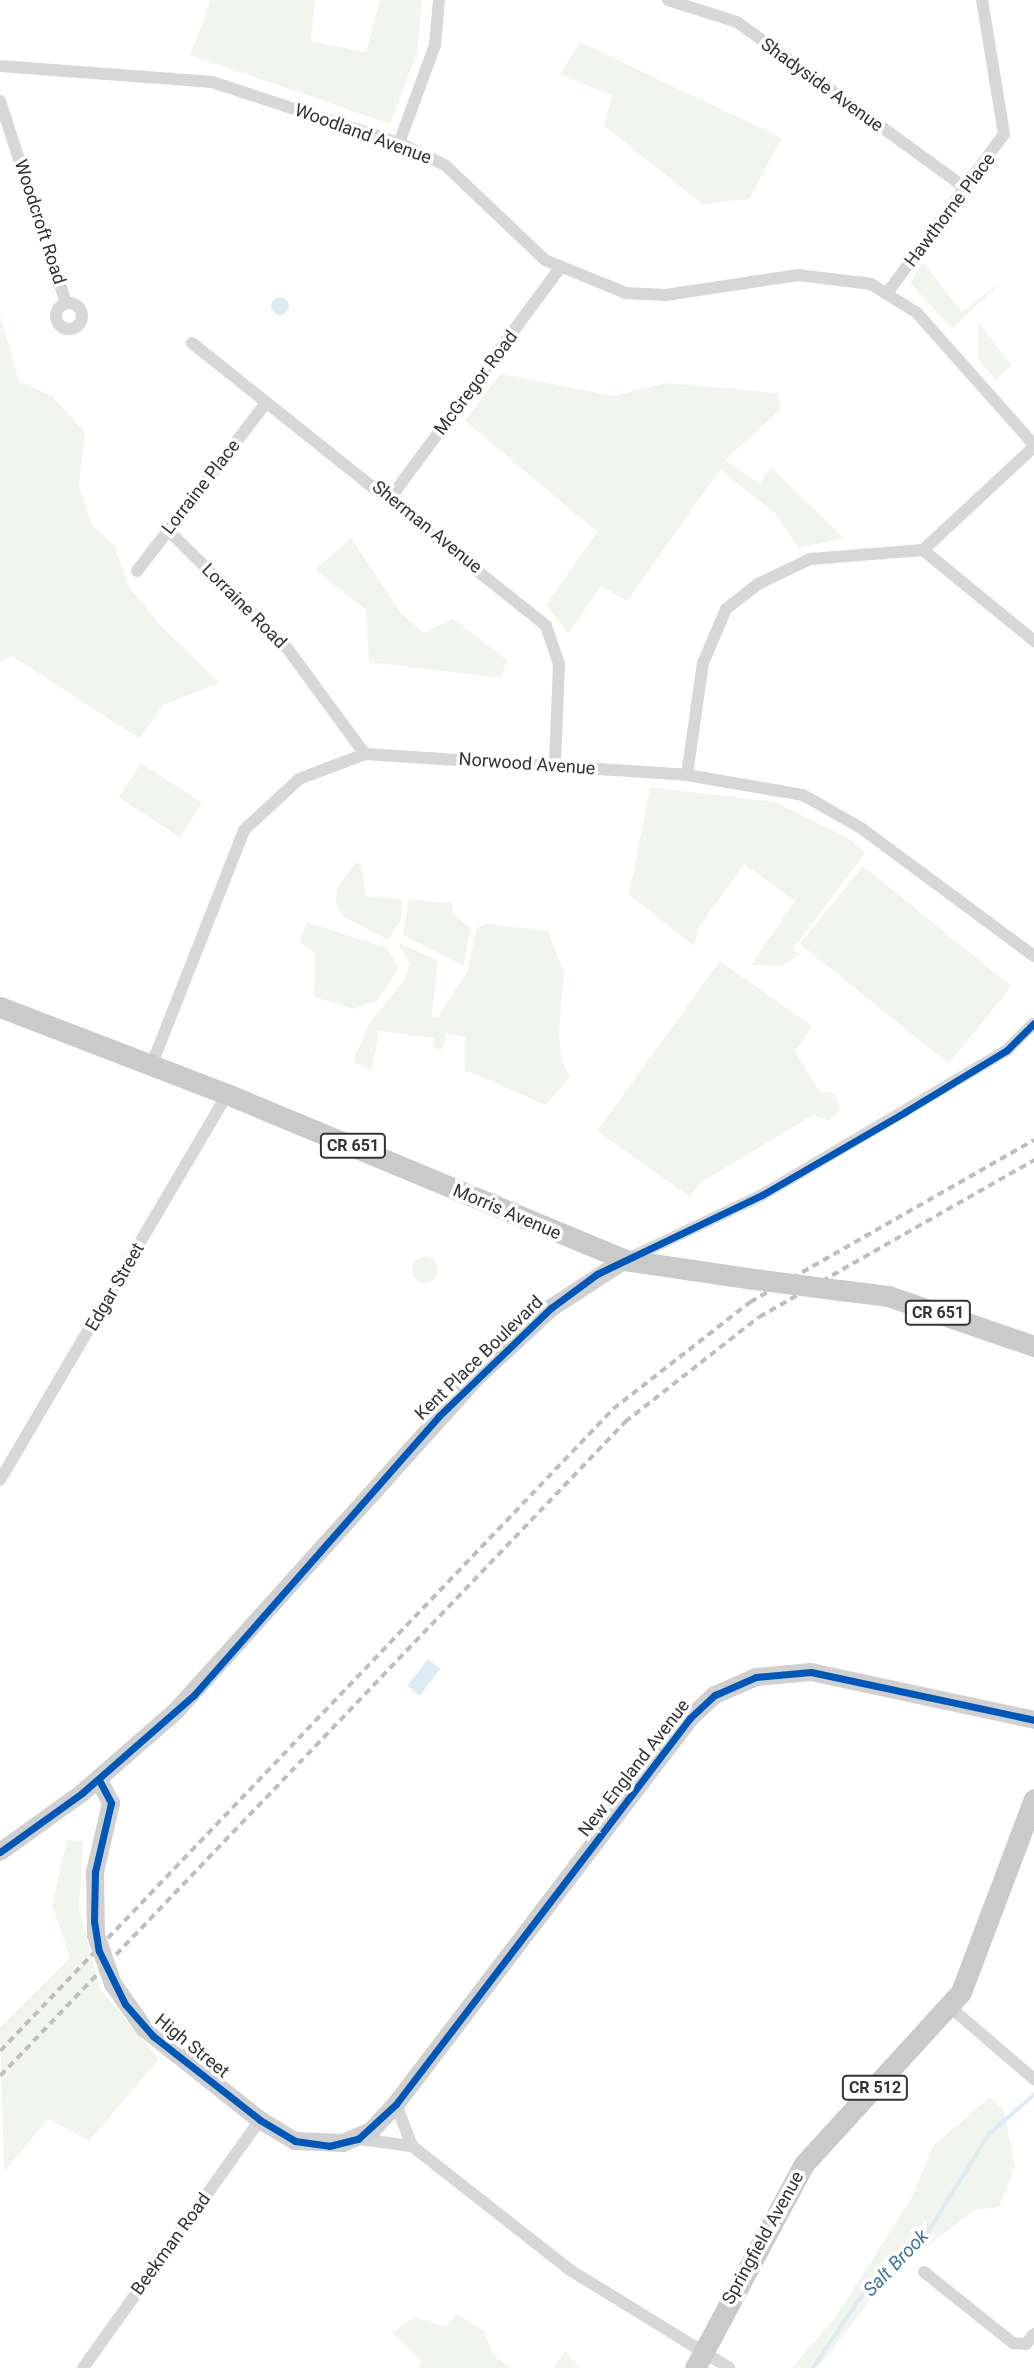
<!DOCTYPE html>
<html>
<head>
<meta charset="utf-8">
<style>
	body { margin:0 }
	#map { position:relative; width:1034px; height:2368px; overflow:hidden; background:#fff; font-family:Roboto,sans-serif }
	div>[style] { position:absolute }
	.green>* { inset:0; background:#f1f5ed; transform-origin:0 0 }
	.round { border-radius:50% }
	.water>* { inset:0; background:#ddebf3; transform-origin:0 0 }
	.stream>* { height:3.5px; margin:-1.75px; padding:0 1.75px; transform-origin:1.75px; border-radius:1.75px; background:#ddebf3 }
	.street>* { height:12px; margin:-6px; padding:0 6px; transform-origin:6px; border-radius:6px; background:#d7d7d7 }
	.street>.ring { margin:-6px; padding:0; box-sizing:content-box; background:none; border:12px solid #d7d7d7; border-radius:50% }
	.secondary>* { height:18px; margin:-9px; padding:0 9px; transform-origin:9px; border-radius:9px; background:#d0d0d0 }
	.primary>* { height:21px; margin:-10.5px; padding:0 10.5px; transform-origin:10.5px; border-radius:10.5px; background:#cacaca }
	.rail>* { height:3.5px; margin-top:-1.75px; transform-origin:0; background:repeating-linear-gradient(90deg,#bebebe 0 7px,transparent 0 12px) }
	.secondary-bridge>* { height:18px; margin:-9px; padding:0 9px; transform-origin:9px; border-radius:9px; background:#d0d0d0 }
	.primary-bridge>* { height:21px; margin:-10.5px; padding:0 10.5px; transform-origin:10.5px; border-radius:10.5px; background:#cacaca }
	.cycleway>* { height:7px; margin:-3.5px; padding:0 3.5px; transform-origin:3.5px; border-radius:3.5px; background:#0057b8 }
	span { translate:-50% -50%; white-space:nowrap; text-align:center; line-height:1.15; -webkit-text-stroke:7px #fff; paint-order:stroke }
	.shield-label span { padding:2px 5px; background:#fff; border:2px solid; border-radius:5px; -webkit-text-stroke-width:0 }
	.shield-label { font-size:16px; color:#333; font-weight:700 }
	.street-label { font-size:18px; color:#333 }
	.water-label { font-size:19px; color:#3f7597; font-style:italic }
</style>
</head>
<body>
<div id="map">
	<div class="green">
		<i style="clip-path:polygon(211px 0,315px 0,311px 41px,366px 52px,380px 0,422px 0,417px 53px,390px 124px,190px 55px)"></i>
		<i style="clip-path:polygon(580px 42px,782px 138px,749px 199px,702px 204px,604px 126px,612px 96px,560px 74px)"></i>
		<i style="clip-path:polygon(923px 262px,962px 312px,1003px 280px,952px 329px,910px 283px)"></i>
		<i style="clip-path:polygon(0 315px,19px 381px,52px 396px,85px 432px,79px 487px,92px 525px,114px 545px,129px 587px,162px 627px,220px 683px,163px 705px,140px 739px,12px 656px,0 663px)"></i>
		<i style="clip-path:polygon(978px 323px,1012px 365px,996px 380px,978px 359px)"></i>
		<i style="clip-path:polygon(500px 374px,614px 396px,665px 383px,777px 393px,781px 409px,725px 460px,759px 484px,771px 467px,844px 538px,798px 548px,776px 514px,720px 470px,627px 601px,601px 586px,568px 634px,546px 605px,597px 532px,465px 421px)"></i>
		<i style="clip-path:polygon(351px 538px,400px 612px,424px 633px,452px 618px,507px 660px,501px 678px,369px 662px,366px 610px,315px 570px)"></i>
		<i style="left:141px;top:763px;width:73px;height:41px;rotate:33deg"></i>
		<i style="clip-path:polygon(650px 787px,775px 802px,847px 837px,865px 853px,793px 949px,799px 955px,782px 966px,751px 965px,795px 901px,744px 864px,698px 929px,694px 946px,629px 895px)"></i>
		<i style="clip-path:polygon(355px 863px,361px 864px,366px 896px,402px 899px,401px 920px,388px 940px,344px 917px,336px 904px,337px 888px)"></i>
		<i style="left:863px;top:866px;width:191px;height:100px;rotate:39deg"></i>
		<i style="clip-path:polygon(409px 900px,453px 903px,452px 914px,471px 928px,463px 966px,403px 935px)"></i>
		<i style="clip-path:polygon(306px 922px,387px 948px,399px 968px,377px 1001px,353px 1009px,314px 997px,315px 954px,300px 942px)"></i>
		<i style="clip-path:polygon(486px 924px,548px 931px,564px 973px,559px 1029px,561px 1060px,570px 1077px,546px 1105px,465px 1070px,465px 1037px,446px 1034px,443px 1050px,433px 1048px,435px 1038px,379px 1031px,372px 1070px,353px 1062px,368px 1025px,406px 977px,409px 963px,398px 943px,438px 960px,432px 1016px,438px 1017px,468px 970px,476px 928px)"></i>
		<i style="clip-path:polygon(720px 961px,812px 1026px,795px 1051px,819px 1091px,835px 1093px,840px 1111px,829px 1121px,813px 1115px,700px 1183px,690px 1197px,597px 1131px)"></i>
		<i class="round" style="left:412px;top:1257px;width:26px;height:26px"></i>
		<i style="clip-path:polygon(67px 1840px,83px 1841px,79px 1908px,100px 1989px,159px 2059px,89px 2141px,48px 2119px,4px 2172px,0 2027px,70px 1958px,52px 1905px)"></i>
		<i style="clip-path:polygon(990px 2097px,1004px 2110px,1015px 2167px,999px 2207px,975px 2210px,895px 2270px,817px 2368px,792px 2368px,837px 2315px,910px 2200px,934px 2145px)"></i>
		<i style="clip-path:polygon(457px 2314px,484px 2331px,494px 2356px,512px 2368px,418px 2368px,421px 2360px,392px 2332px,415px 2317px,446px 2327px)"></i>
		<i style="clip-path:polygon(565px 2351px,579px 2368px,554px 2368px)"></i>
	</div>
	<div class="water">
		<i class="round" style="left:271px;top:297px;width:18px;height:18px"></i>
		<i style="left:428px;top:1659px;width:16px;height:34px;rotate:38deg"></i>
	</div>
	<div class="stream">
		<i style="left:813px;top:2368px;width:81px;rotate:-56.1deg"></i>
		<i style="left:858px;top:2301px;width:98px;rotate:-44.6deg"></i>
		<i style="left:928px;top:2232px;width:115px;rotate:-58.1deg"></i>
		<i style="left:989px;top:2134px;width:60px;rotate:-40.9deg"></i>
	</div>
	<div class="street">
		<i style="left:668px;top:0;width:72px;rotate:17.7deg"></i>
		<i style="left:737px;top:22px;width:284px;rotate:36deg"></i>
		<i style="left:0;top:66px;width:213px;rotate:4.3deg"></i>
		<i style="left:212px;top:82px;width:197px;rotate:18.1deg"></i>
		<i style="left:399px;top:143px;width:51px;rotate:25.6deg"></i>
		<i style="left:445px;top:165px;width:138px;rotate:43.5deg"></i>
		<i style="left:545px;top:260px;width:87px;rotate:22.2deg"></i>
		<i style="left:626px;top:293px;width:40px;rotate:2.9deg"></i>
		<i style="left:666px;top:295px;width:134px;rotate:-8.6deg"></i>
		<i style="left:798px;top:275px;width:74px;rotate:7deg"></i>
		<i style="left:871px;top:284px;width:54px;rotate:32.2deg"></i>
		<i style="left:917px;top:313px;width:176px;rotate:48.4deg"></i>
		<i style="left:0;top:101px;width:213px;rotate:71.9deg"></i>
		<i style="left:399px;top:143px;width:104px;rotate:-69.8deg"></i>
		<i style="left:435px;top:45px;width:45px;rotate:-84.9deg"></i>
		<i style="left:888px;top:292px;width:196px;rotate:-53.7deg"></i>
		<i style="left:1004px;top:134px;width:136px;rotate:-99.3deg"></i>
		<i class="ring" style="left:56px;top:303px;width:14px;height:14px"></i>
		<i style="left:192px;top:343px;width:453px;rotate:38.6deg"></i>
		<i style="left:546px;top:626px;width:40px;rotate:71.1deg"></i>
		<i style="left:559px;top:664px;width:101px;rotate:92.3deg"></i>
		<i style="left:391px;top:497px;width:285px;rotate:-53.6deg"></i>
		<i style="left:168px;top:530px;width:168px;rotate:44.8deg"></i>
		<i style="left:287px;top:648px;width:132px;rotate:53.7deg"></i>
		<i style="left:923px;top:550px;width:144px;rotate:39.3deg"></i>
		<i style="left:137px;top:571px;width:212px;rotate:-52.5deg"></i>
		<i style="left:687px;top:775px;width:113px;rotate:-81.9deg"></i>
		<i style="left:703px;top:663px;width:59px;rotate:-66.9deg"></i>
		<i style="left:726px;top:609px;width:41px;rotate:-38deg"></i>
		<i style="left:758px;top:584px;width:58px;rotate:-25.7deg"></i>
		<i style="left:810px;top:559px;width:113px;rotate:-4.6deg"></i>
		<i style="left:923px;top:550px;width:151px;rotate:-42.9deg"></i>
		<i style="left:152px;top:1064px;width:251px;rotate:-68.5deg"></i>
		<i style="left:244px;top:830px;width:75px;rotate:-42.8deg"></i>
		<i style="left:299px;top:779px;width:71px;rotate:-20.7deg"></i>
		<i style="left:365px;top:754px;width:323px;rotate:3.7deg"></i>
		<i style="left:687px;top:775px;width:118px;rotate:9.8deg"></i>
		<i style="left:803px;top:795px;width:67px;rotate:29.6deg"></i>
		<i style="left:861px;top:828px;width:215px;rotate:36.5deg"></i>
		<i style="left:630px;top:1258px;width:146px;rotate:-25.5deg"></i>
		<i style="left:762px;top:1195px;width:285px;rotate:-30.6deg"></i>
		<i style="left:1007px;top:1050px;width:38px;rotate:-45deg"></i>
		<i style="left:0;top:1480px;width:448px;rotate:-59.5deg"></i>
		<i style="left:950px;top:2007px;width:111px;rotate:40.6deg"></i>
		<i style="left:396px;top:2104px;width:45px;rotate:69.1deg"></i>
		<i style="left:412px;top:2146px;width:201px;rotate:38.1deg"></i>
		<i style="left:570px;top:2270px;width:187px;rotate:31.6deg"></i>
		<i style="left:358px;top:2139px;width:54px;rotate:7.4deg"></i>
		<i style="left:924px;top:2272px;width:114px;rotate:38.6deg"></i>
		<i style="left:1013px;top:2343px;width:13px;rotate:4deg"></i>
		<i style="left:1026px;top:2344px;width:13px;rotate:-51deg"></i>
		<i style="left:83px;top:2368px;width:305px;rotate:-54.5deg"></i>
	</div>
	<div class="secondary">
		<i style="left:0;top:1852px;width:101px;rotate:-35.7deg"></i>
		<i style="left:82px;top:1793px;width:125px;rotate:-41.1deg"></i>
		<i style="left:176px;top:1711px;width:452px;rotate:-48deg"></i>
		<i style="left:479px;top:1375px;width:98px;rotate:-42.9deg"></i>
		<i style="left:551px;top:1308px;width:88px;rotate:-33deg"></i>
		<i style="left:96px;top:1935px;width:63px;rotate:-90.9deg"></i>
		<i style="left:95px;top:1872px;width:71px;rotate:-76.9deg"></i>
		<i style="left:111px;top:1803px;width:26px;rotate:-118deg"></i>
		<i style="left:113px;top:1984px;width:54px;rotate:54.8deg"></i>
		<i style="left:144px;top:2028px;width:148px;rotate:38.4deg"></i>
		<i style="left:260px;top:2120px;width:41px;rotate:31deg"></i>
		<i style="left:295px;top:2141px;width:48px;rotate:2.4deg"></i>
		<i style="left:343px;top:2143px;width:30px;rotate:-23deg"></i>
		<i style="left:371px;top:2131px;width:37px;rotate:-47deg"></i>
		<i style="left:396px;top:2104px;width:485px;rotate:-52.7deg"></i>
		<i style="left:690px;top:1718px;width:34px;rotate:-43deg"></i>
		<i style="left:715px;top:1695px;width:45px;rotate:-23.7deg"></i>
		<i style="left:756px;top:1677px;width:55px;rotate:-5.2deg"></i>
		<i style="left:811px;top:1672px;width:228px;rotate:12.1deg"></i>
	</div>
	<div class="primary">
		<i style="left:0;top:1007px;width:243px;rotate:21deg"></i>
		<i style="left:227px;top:1094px;width:431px;rotate:22.6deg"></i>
		<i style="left:625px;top:1260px;width:130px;rotate:8.4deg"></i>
		<i style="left:840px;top:1290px;width:48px;rotate:7.1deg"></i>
		<i style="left:888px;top:1296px;width:154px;rotate:18.9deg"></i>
		<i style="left:695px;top:2368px;width:231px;rotate:-61.9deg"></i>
		<i style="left:804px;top:2164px;width:233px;rotate:-47.6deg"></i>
		<i style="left:961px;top:1992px;width:206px;rotate:-69.3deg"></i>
	</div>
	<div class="rail">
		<i style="left:0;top:2051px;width:888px;rotate:-46.32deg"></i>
		<i style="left:613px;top:1409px;width:174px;rotate:-38deg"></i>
		<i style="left:750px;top:1302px;width:327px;rotate:-29.7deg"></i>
		<i style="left:0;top:2076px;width:905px;rotate:-46.3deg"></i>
		<i style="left:625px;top:1422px;width:170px;rotate:-38.1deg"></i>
		<i style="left:759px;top:1317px;width:317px;rotate:-29.7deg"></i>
	</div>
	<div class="secondary-bridge">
		<i style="left:96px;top:1935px;width:52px;rotate:70.9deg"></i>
	</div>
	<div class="primary-bridge">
		<i style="left:754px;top:1279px;width:87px;rotate:7.3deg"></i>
	</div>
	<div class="cycleway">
		<i style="left:99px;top:1780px;width:26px;rotate:62deg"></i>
		<i style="left:111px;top:1803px;width:71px;rotate:103.1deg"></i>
		<i style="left:95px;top:1872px;width:49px;rotate:91.2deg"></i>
		<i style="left:94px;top:1921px;width:30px;rotate:81deg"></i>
		<i style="left:99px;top:1951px;width:59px;rotate:63.9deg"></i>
		<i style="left:125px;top:2004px;width:43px;rotate:48.8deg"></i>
		<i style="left:153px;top:2036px;width:136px;rotate:38.1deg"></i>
		<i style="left:260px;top:2120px;width:41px;rotate:31deg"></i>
		<i style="left:295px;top:2141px;width:34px;rotate:8deg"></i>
		<i style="left:329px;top:2146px;width:30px;rotate:-14deg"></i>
		<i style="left:358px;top:2139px;width:52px;rotate:-42.6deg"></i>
		<i style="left:396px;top:2104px;width:485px;rotate:-52.7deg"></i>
		<i style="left:690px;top:1718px;width:34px;rotate:-43deg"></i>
		<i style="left:715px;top:1695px;width:45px;rotate:-23.7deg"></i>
		<i style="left:756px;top:1677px;width:55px;rotate:-5.2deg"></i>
		<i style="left:811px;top:1672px;width:228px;rotate:12.1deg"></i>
		<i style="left:0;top:1852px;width:101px;rotate:-35.7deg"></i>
		<i style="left:82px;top:1793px;width:149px;rotate:-41.2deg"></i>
		<i style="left:194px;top:1695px;width:371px;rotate:-48.7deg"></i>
		<i style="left:439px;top:1416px;width:156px;rotate:-44deg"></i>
		<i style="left:551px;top:1308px;width:57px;rotate:-36.5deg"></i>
		<i style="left:597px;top:1274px;width:183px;rotate:-25.6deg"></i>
		<i style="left:762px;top:1195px;width:165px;rotate:-30.1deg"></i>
		<i style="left:905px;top:1112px;width:119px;rotate:-31.3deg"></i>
		<i style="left:1007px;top:1050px;width:38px;rotate:-45deg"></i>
	</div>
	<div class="shield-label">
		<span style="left:353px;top:1146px">CR 651</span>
		<span style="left:938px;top:1313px">CR 651</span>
		<span style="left:875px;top:2088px">CR 512</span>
	</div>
	<div class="street-label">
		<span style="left:822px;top:85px;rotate:36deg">Shadyside Avenue</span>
		<span style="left:363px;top:134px;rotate:20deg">Woodland Avenue</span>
		<span style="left:950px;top:210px;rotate:-53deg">Hawthorne Place</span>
		<span style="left:40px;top:222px;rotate:72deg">Woodcroft Road</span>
		<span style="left:476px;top:383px;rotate:-53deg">McGregor Road</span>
		<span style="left:201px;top:487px;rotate:-52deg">Lorraine Place</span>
		<span style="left:427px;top:527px;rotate:39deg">Sherman Avenue</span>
		<span style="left:244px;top:606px;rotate:45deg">Lorraine Road</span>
		<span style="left:527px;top:764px;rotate:4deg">Norwood Avenue</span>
		<span style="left:507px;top:1212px;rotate:23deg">Morris Avenue</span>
		<span style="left:115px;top:1287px;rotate:-60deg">Edgar Street</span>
		<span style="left:479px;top:1358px;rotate:-44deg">Kent Place Boulevard</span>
		<span style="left:634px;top:1768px;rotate:-52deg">New England Avenue</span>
		<span style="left:192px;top:2046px;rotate:39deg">High Street</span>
		<span style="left:763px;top:2238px;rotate:-61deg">Springfield Avenue</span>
		<span style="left:171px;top:2244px;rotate:-54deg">Beekman Road</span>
	</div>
	<div class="water-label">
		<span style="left:896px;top:2263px;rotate:-46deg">Salt Brook</span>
	</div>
</div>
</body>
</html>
